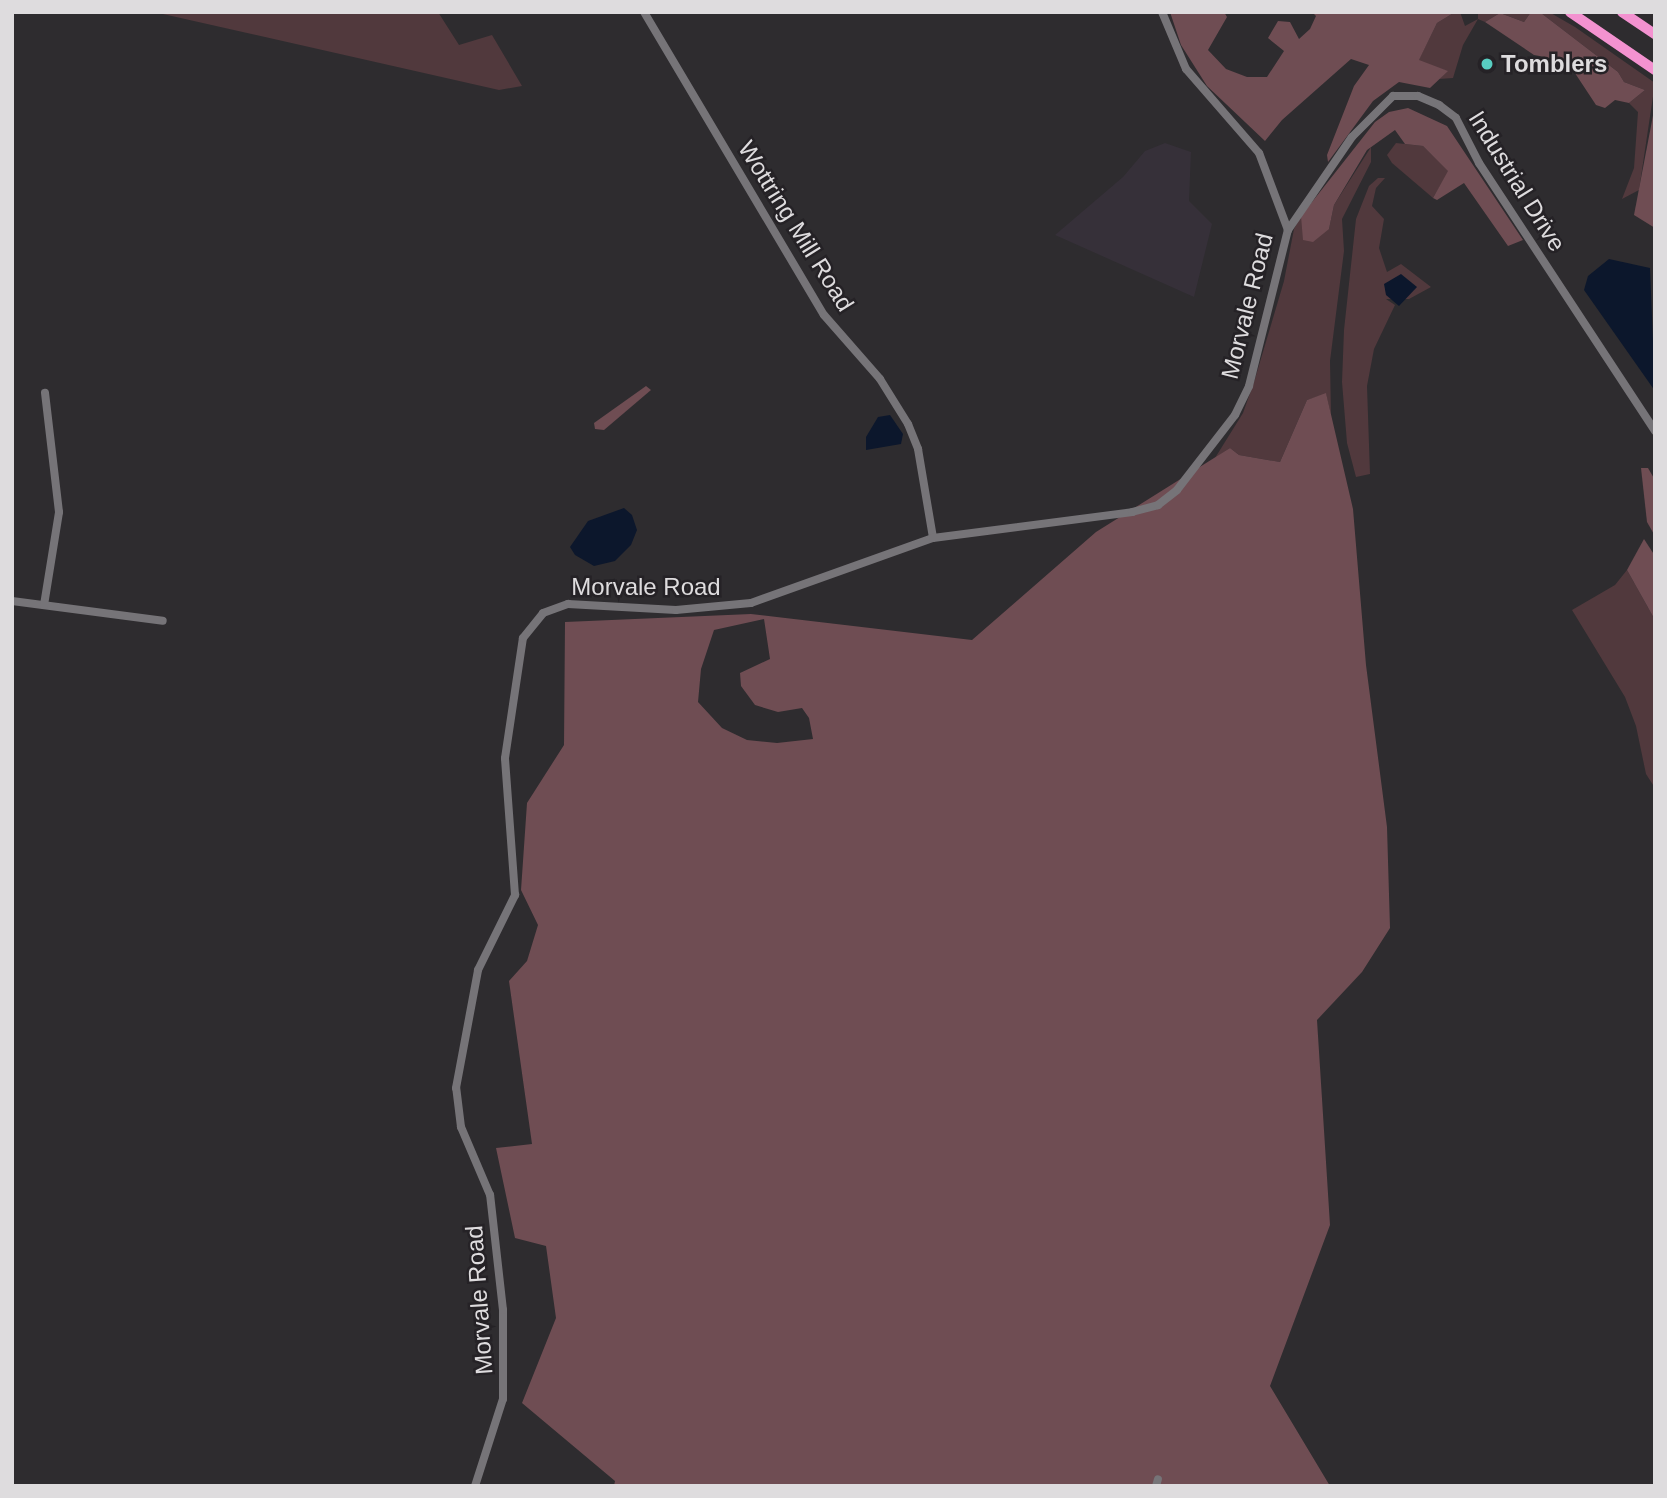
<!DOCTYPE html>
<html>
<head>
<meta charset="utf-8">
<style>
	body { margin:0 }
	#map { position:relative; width:1667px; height:1498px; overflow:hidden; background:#2e2c2f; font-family:Arial,sans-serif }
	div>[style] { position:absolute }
	.built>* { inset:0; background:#363039 }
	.green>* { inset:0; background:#51393d }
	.forest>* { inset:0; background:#6f4d53 }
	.water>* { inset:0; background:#0c172c }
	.minor>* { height:8px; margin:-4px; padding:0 4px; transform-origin:4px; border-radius:4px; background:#767478 }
	.highway>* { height:10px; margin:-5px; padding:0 5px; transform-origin:5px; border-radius:5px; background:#f392d0 }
	.dots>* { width:19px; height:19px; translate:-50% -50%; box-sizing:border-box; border:4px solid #252226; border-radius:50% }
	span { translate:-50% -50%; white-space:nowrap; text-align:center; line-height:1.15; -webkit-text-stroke:5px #252226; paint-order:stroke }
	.poi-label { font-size:24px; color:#dedcde; font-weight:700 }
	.left { translate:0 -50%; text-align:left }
	.street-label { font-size:24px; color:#dedcde }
	.frame { position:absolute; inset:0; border:14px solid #dedcde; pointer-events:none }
</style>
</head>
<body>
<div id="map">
	<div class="built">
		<i style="clip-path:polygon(1165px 143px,1191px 152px,1189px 201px,1212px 224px,1194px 297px,1055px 235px,1123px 177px,1145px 151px)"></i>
	</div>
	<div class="green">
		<i style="clip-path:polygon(154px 12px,438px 12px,459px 45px,492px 35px,522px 86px,499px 90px)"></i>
		<i style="clip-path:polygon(1455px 12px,1460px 12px,1465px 26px,1478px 19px,1478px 12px,1531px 12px,1524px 22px,1500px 13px,1485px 22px,1478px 19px,1463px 45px,1453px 78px,1439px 79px,1447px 71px,1418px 61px,1437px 23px)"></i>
		<i style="clip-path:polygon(1533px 12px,1549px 12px,1575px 27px,1655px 83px,1639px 190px,1622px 199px,1634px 168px,1638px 112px,1629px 103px,1645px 90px,1624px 82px,1618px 72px,1541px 13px)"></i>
		<i style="clip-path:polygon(1396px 143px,1423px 146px,1449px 171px,1433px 198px,1392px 163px,1387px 155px)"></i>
		<i style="clip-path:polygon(1371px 147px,1371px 162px,1342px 219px,1344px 251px,1330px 361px,1331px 415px,1326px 394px,1307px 400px,1280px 462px,1239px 455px,1230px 448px,1215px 458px,1243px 413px,1254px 382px,1284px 281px,1294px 229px,1301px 216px,1329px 229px,1334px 205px)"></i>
		<i style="clip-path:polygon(1378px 178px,1385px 178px,1376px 188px,1372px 206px,1384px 219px,1379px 248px,1387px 272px,1401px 264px,1431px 287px,1409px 299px,1386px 299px,1395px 305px,1374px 349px,1367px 386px,1370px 474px,1356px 477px,1347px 443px,1342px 382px,1344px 330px,1356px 219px,1369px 186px)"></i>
		<i style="clip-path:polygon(1627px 570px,1655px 620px,1655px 788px,1646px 774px,1636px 726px,1625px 697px,1572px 610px,1615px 585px)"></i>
	</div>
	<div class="forest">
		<i style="clip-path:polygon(1170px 12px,1224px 12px,1227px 17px,1208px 50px,1226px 69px,1247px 77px,1267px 77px,1284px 51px,1268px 38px,1278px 21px,1290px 22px,1299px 39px,1310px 29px,1316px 16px,1312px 12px,1455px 12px,1437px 23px,1419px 60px,1448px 71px,1430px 88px,1399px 82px,1373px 101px,1328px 162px,1327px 155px,1354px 86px,1369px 65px,1351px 59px,1282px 120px,1265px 141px,1207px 86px,1181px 45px)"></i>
		<i style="clip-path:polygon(1531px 12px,1541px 13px,1618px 72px,1624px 82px,1645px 90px,1629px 103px,1615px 100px,1605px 108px,1596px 105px,1567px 61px,1534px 55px,1485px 22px,1500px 13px,1524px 22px)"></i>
		<i style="clip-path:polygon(1655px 105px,1655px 228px,1634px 215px)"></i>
		<i style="clip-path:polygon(1408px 108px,1447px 126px,1523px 240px,1508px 246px,1464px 183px,1437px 200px,1433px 198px,1448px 171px,1423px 146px,1405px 144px,1395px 130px,1367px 150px,1334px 205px,1329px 229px,1313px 242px,1303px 240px,1301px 216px,1375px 122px,1389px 112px)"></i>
		<i style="clip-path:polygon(646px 386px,651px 390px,604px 430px,595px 429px,594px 423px)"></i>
		<i style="clip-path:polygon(evenodd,1326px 393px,1353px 509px,1366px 665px,1387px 827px,1390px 928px,1362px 972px,1317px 1020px,1330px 1225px,1270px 1386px,1330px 1486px,614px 1486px,615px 1481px,522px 1403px,556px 1318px,546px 1246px,515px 1238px,496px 1148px,532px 1144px,509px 981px,527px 961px,538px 925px,521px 890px,527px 803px,564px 745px,565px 622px,751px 614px,972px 640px,1096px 532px,1230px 448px,1239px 455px,1280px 462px,1307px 400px,1326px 393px,764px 619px,770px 659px,740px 673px,741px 686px,755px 705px,778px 712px,802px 708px,809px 718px,813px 739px,777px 743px,747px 740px,722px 728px,698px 702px,701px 669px,714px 630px,764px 619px)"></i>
		<i style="clip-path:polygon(1641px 468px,1648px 468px,1655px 480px,1655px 536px,1647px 522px)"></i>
		<i style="clip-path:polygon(1644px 539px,1655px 556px,1655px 620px,1627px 570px)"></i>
	</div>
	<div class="water">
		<i style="clip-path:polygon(1609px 259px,1650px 268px,1655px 391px,1584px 290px,1588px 276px)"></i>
		<i style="clip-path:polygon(1401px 274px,1417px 287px,1399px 306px,1386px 295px,1384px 284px)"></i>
		<i style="clip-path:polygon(890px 415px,903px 434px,901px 444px,866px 450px,866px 437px,878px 417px)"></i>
		<i style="clip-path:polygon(624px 508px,632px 515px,637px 530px,631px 545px,615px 561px,594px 566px,575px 555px,570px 547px,588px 521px)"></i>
	</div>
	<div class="minor">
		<i style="left:644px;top:12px;width:352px;rotate:59.3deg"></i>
		<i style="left:824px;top:315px;width:85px;rotate:48.8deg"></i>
		<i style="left:880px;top:379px;width:53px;rotate:58.1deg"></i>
		<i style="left:908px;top:424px;width:27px;rotate:68deg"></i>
		<i style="left:918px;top:449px;width:90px;rotate:80.4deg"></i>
		<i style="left:1288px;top:230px;width:113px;rotate:-55.5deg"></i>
		<i style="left:1352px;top:137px;width:58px;rotate:-45deg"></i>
		<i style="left:1393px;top:96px;width:25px"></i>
		<i style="left:1418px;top:96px;width:23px;rotate:23deg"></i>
		<i style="left:1439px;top:105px;width:21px;rotate:37deg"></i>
		<i style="left:1456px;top:118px;width:51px;rotate:62.9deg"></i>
		<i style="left:1479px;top:163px;width:321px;rotate:56.7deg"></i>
		<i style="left:12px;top:601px;width:152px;rotate:7.5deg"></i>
		<i style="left:44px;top:605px;width:94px;rotate:-80.8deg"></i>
		<i style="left:59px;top:512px;width:120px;rotate:-96.7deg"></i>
		<i style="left:475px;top:1486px;width:91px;rotate:-72.2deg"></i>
		<i style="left:503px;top:1399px;width:89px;rotate:-90deg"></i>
		<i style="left:503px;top:1310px;width:116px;rotate:-96.4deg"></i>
		<i style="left:490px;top:1195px;width:74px;rotate:-113.1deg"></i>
		<i style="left:461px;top:1127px;width:39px;rotate:-97deg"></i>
		<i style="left:456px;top:1088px;width:120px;rotate:-79.4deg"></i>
		<i style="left:478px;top:970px;width:84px;rotate:-63.7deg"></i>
		<i style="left:515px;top:895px;width:137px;rotate:-94.2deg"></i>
		<i style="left:505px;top:758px;width:121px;rotate:-81.5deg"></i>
		<i style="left:523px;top:638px;width:32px;rotate:-51deg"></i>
		<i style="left:543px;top:613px;width:27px;rotate:-20deg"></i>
		<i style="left:568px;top:604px;width:108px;rotate:3.2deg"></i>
		<i style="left:676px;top:610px;width:75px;rotate:-5.3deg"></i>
		<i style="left:751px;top:603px;width:193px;rotate:-19.7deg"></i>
		<i style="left:933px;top:538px;width:201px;rotate:-7.4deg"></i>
		<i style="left:1132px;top:512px;width:27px;rotate:-15deg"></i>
		<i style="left:1158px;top:505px;width:24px;rotate:-38deg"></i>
		<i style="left:1177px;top:490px;width:95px;rotate:-52.3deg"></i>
		<i style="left:1235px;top:415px;width:32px;rotate:-64deg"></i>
		<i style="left:1249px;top:386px;width:161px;rotate:-76deg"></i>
		<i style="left:1288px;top:230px;width:82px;rotate:-110.6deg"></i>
		<i style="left:1259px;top:153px;width:111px;rotate:-131deg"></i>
		<i style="left:1186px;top:69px;width:62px;rotate:-112.8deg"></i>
		<i style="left:1156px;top:1486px;width:7px;rotate:-74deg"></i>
	</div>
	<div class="highway">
		<i style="left:1570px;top:12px;width:103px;rotate:34.3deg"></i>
		<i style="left:1622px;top:12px;width:40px;rotate:34deg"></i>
	</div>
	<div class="dots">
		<i style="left:1487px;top:64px;background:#58cec1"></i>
	</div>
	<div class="poi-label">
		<span class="left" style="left:1501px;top:64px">Tomblers</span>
	</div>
	<div class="street-label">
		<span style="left:1517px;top:181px;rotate:58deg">Industrial Drive</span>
		<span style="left:796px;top:226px;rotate:58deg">Wottring Mill Road</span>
		<span style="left:1247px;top:306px;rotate:-76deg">Morvale Road</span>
		<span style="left:646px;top:587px">Morvale Road</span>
		<span style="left:479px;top:1300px;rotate:-94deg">Morvale Road</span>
	</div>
	<div class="frame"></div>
</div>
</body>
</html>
